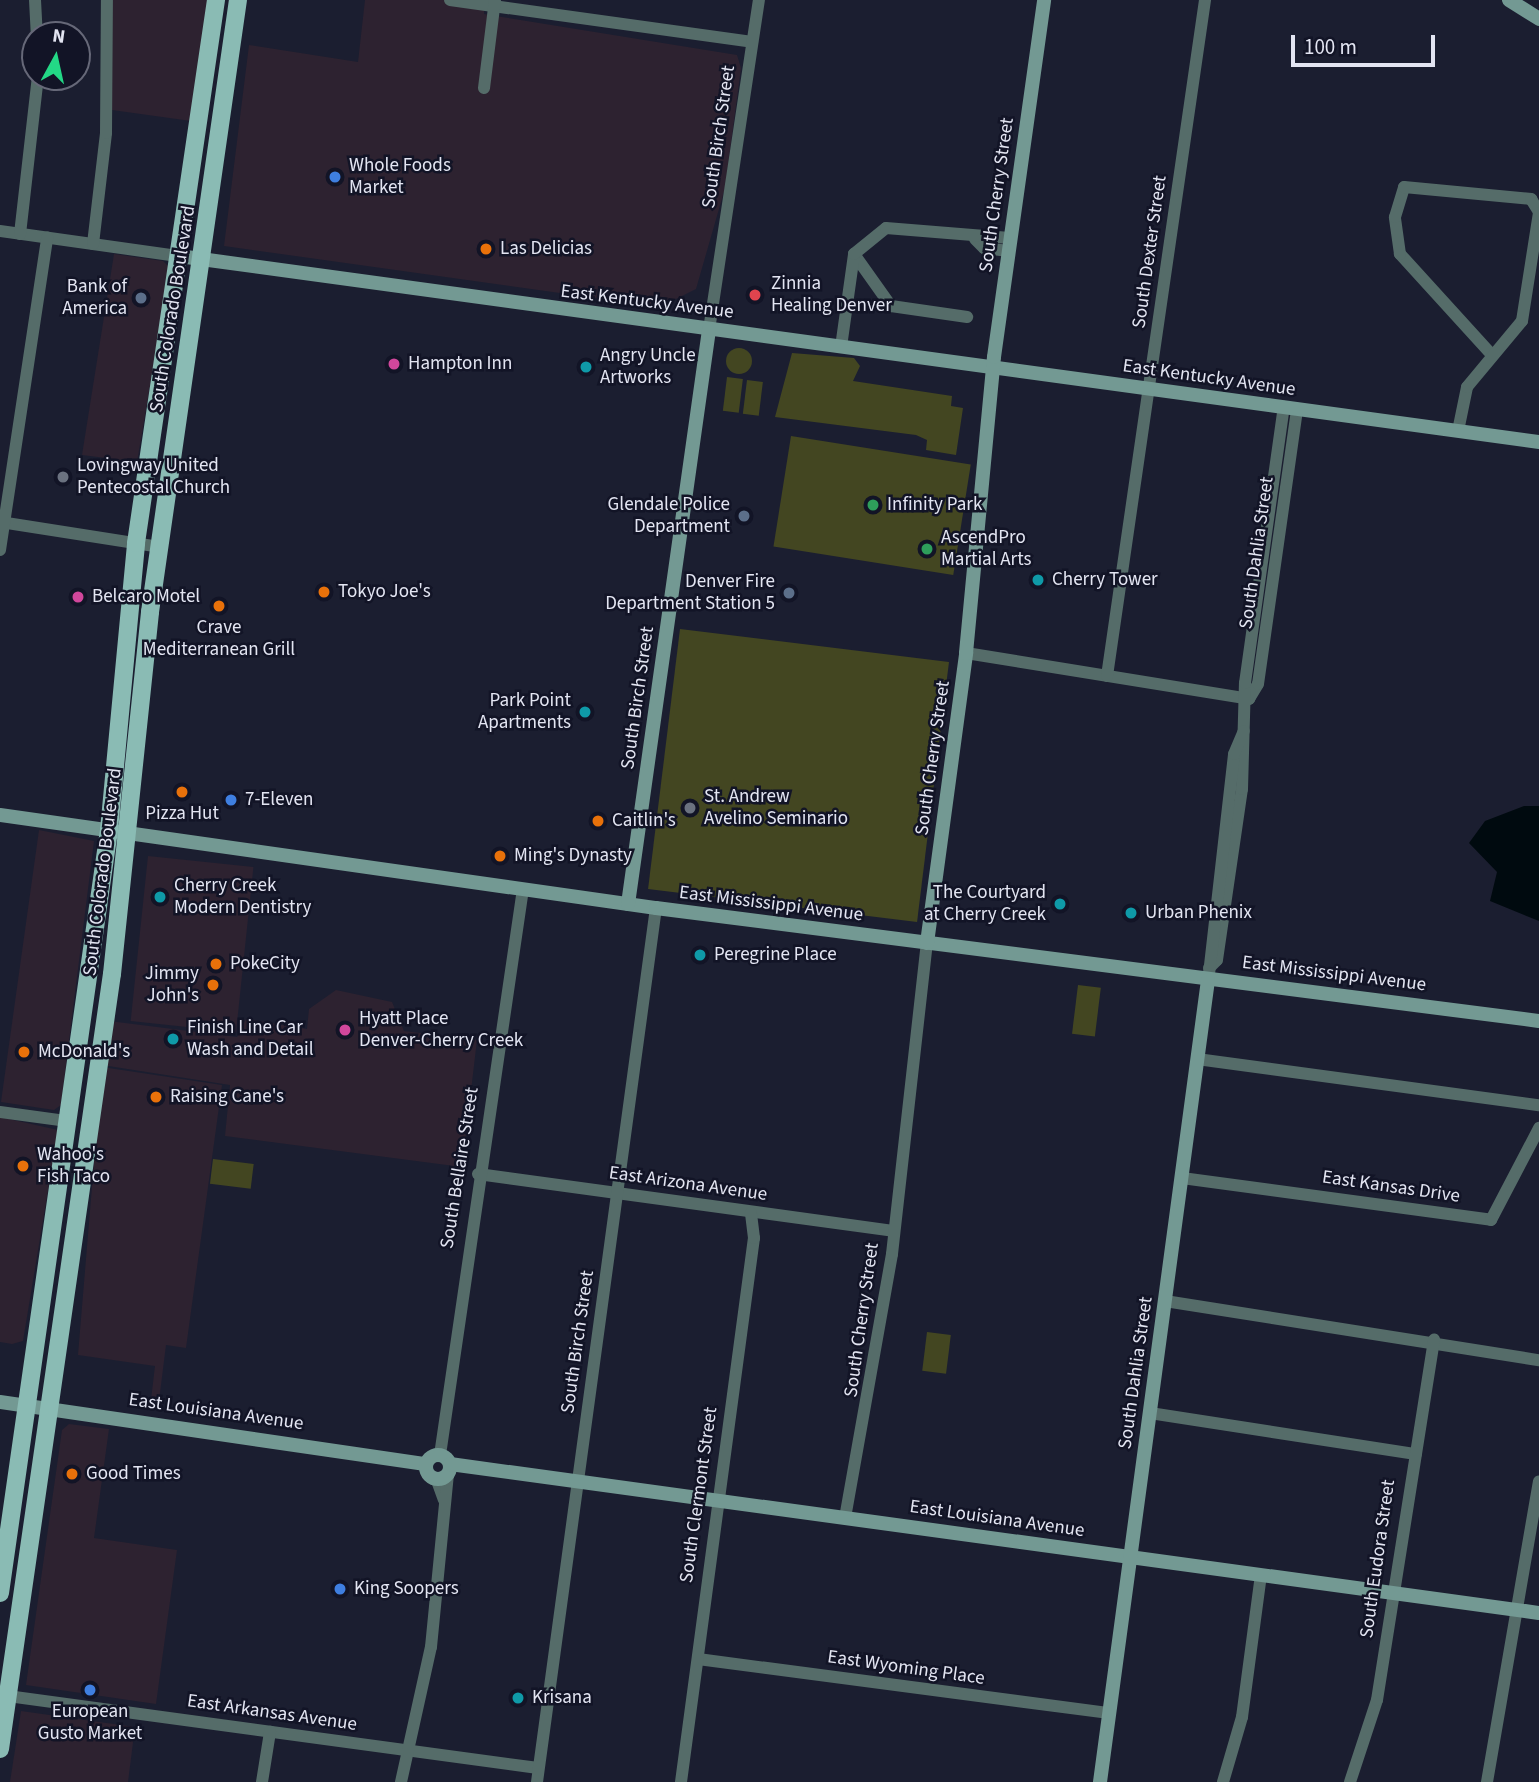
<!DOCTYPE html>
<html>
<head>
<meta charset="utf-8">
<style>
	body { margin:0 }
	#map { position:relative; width:1539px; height:1782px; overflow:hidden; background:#1b1e30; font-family:"Source Sans 3",sans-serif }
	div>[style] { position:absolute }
	.commercial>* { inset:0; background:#2d2230; transform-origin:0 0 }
	.green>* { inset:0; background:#434621; transform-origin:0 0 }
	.round { border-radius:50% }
	.water>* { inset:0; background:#000a0f }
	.street>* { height:12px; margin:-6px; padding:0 6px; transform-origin:6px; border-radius:6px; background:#556c69 }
	.secondary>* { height:14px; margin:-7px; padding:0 7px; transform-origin:7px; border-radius:7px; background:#739993 }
	.secondary>.ring { margin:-7px; padding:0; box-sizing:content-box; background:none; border:14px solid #739993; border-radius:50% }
	.primary>* { height:18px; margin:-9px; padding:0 9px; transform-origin:9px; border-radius:9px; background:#8abbb4 }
	.dots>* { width:19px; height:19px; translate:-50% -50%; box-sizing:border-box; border:4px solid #121426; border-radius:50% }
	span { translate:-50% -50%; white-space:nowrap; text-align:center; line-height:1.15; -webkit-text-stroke:5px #121426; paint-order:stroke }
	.street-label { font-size:19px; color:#e3e5f2 }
	.poi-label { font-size:19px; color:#e3e5f2 }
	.left { translate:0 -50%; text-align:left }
	.right { translate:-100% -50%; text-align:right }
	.north { position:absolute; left:21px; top:21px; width:70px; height:70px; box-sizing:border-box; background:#121426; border:2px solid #666878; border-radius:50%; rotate:8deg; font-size:19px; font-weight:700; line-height:28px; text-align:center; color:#e3e5f2 }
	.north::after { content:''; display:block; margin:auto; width:24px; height:32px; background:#23d886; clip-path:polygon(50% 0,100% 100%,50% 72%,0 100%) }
	.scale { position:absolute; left:1291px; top:35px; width:144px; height:32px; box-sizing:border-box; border:4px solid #e3e5f2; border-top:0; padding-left:9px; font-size:21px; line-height:24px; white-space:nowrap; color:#e3e5f2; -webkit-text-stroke:5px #121426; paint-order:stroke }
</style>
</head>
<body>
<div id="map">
	<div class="commercial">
		<i style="clip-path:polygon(110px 0,208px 0,191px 121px,112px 110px)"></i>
		<i style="clip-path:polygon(365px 0,485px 0,484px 14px,737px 55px,741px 68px,725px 188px,696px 289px,660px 307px,224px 246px,249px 45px,358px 62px)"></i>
		<i style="clip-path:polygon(114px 254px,163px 261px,170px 268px,137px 462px,82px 455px)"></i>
		<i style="clip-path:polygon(39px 830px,94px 841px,61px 1105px,54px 1110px,1px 1102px)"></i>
		<i style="left:148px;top:856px;width:106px;height:166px;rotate:6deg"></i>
		<i style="clip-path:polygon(336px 990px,392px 1002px,404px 1031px,477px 1040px,462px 1167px,225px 1136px,230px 1085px,102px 1065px,109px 1021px,237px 1037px,246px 1019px,307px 1029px,309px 1009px)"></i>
		<i style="clip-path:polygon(102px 1067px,222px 1085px,186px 1348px,166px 1345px,158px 1409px,150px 1408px,155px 1366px,78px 1355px)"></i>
		<i style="clip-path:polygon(0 1117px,58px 1130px,23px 1341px,12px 1344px,0 1342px)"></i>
		<i style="clip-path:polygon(69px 1424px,109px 1429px,94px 1538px,177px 1550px,156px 1704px,26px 1685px,62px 1430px)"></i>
		<i style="clip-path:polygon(21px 1711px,135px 1727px,128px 1782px,10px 1782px)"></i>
	</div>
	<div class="green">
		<i class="round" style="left:726px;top:348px;width:26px;height:26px"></i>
		<i style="clip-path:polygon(792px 353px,854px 358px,860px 366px,853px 381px,952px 396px,951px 406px,963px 408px,956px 455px,926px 450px,927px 440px,916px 435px,775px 417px)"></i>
		<i style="left:727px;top:377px;width:16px;height:34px;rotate:7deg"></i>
		<i style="left:747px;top:380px;width:16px;height:34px;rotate:7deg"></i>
		<i style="left:791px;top:436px;width:182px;height:112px;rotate:9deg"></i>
		<i style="left:680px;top:629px;width:271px;height:262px;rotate:7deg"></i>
		<i style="left:1078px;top:985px;width:23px;height:49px;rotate:7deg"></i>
		<i style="left:213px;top:1159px;width:41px;height:25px;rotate:7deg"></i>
		<i style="left:927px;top:1332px;width:24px;height:39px;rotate:7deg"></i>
	</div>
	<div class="water">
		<i style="clip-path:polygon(1524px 806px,1539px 806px,1539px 921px,1490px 901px,1497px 872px,1469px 843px,1485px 821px)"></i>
	</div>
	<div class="street">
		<i style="left:35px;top:0;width:35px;rotate:87deg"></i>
		<i style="left:450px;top:0;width:305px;rotate:7.9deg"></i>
		<i style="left:484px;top:88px;width:89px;rotate:-82.9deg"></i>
		<i style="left:0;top:231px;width:181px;rotate:8deg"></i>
		<i style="left:20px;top:234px;width:158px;rotate:-83.5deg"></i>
		<i style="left:975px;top:239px;width:13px;rotate:45deg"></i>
		<i style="left:984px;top:248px;width:25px;rotate:7deg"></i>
		<i style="left:93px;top:244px;width:112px;rotate:-83.3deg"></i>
		<i style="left:106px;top:133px;width:133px;rotate:-89.6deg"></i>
		<i style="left:854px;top:254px;width:64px;rotate:54.6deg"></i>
		<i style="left:891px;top:306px;width:77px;rotate:8.2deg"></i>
		<i style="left:709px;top:330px;width:334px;rotate:-81.4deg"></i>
		<i style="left:841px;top:347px;width:94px;rotate:-82deg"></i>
		<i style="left:854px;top:254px;width:41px;rotate:-39.1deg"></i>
		<i style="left:886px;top:228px;width:124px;rotate:4.6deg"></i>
		<i style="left:1492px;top:355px;width:137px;rotate:-132.3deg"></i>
		<i style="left:1400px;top:254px;width:37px;rotate:-98deg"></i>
		<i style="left:1395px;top:217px;width:31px;rotate:-73deg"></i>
		<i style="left:1404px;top:187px;width:128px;rotate:5.4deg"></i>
		<i style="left:1531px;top:199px;width:15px;rotate:58deg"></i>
		<i style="left:1458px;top:431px;width:45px;rotate:-78.4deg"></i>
		<i style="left:1467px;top:387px;width:86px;rotate:-50.2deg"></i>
		<i style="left:1522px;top:321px;width:109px;rotate:-81.1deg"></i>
		<i style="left:0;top:522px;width:161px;rotate:8.9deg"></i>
		<i style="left:0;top:550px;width:316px;rotate:-81.4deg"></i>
		<i style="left:966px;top:653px;width:287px;rotate:9.2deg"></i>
		<i style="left:1107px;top:676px;width:683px;rotate:-81.75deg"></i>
		<i style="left:1249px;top:699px;width:17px;rotate:-59deg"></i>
		<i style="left:1258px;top:684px;width:278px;rotate:-81.9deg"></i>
		<i style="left:1209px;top:968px;width:11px;rotate:-45deg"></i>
		<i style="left:1217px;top:960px;width:173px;rotate:-81.7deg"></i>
		<i style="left:1242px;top:789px;width:106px;rotate:-88.4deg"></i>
		<i style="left:1245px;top:683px;width:279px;rotate:-82deg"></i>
		<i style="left:1209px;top:974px;width:221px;rotate:-83.5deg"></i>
		<i style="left:1234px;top:754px;width:25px;rotate:-67deg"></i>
		<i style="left:1197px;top:1059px;width:345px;rotate:7.7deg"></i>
		<i style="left:0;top:1112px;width:68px;rotate:7.7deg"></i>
		<i style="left:478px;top:1174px;width:419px;rotate:7.8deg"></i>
		<i style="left:1182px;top:1178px;width:312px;rotate:7.7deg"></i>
		<i style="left:1491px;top:1220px;width:104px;rotate:-62.4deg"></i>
		<i style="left:1165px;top:1301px;width:379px;rotate:9deg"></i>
		<i style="left:1150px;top:1413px;width:269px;rotate:8.8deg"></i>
		<i style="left:440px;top:1455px;width:572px;rotate:-81.66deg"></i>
		<i style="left:436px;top:1478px;width:23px;rotate:70deg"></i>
		<i style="left:845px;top:1518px;width:268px;rotate:-79.9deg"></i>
		<i style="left:892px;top:1254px;width:313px;rotate:-83.6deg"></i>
		<i style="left:698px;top:1659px;width:415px;rotate:7.5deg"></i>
		<i style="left:0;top:1695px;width:543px;rotate:7.73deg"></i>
		<i style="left:262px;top:1782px;width:51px;rotate:-80.9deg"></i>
		<i style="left:401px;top:1782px;width:138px;rotate:-77.5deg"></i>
		<i style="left:431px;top:1647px;width:174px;rotate:-84.4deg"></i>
		<i style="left:537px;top:1782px;width:882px;rotate:-82.25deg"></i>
		<i style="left:681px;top:1782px;width:549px;rotate:-82.36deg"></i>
		<i style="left:754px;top:1238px;width:25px;rotate:-97deg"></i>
		<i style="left:1223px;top:1782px;width:68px;rotate:-73.7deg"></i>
		<i style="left:1242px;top:1717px;width:143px;rotate:-82.4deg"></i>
		<i style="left:1350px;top:1782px;width:86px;rotate:-71.8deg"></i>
		<i style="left:1377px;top:1700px;width:365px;rotate:-81deg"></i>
		<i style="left:1487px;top:1782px;width:305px;rotate:-80.2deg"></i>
	</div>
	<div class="secondary">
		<i style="left:1509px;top:0;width:36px;rotate:32deg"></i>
		<i style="left:179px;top:256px;width:1373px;rotate:7.79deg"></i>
		<i style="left:0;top:815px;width:663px;rotate:8.07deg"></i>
		<i style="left:656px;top:908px;width:890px;rotate:7.29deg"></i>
		<i style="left:628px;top:904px;width:580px;rotate:-81.97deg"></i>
		<i style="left:927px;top:943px;width:293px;rotate:-82.3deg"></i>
		<i style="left:966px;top:653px;width:297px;rotate:-84.6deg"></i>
		<i style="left:994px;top:357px;width:360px;rotate:-82deg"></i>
		<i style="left:0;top:1402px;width:430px;rotate:8.3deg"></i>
		<i class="ring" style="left:426px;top:1455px;width:10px;height:10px"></i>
		<i style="left:450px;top:1464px;width:1099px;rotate:7.79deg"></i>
		<i style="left:1100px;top:1782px;width:809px;rotate:-82.33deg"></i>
	</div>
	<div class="primary">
		<i style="left:0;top:1593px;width:771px;rotate:-81.87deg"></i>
		<i style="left:109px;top:830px;width:288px;rotate:-84.6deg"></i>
		<i style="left:136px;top:543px;width:549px;rotate:-81.62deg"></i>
		<i style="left:0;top:1749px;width:783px;rotate:-81.78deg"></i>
		<i style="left:112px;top:974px;width:364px;rotate:-84deg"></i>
		<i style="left:150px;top:612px;width:618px;rotate:-81.82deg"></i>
	</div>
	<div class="dots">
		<i style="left:335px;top:177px;background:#3f7fe0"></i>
		<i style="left:486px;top:249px;background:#e8710a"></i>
		<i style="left:755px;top:295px;background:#e0444e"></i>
		<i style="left:141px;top:298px;background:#5c6f8a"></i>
		<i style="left:394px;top:364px;background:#d1479c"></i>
		<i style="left:586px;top:367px;background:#0f9aa8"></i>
		<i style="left:63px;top:477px;background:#6b7280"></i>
		<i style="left:873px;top:505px;background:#2e9e5b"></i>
		<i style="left:744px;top:516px;background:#5c6f8a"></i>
		<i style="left:927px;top:549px;background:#2e9e5b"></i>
		<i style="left:1038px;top:580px;background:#0f9aa8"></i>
		<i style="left:324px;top:592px;background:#e8710a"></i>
		<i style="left:789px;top:593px;background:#5c6f8a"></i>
		<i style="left:78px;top:597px;background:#d1479c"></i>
		<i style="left:219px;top:606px;background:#e8710a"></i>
		<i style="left:585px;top:712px;background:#0f9aa8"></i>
		<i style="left:182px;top:792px;background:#e8710a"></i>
		<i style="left:231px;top:800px;background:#3f7fe0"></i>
		<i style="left:690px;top:808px;background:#6b7280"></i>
		<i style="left:598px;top:821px;background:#e8710a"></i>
		<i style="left:500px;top:856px;background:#e8710a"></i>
		<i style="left:160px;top:897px;background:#0f9aa8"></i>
		<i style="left:1060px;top:904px;background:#0f9aa8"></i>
		<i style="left:1131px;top:913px;background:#0f9aa8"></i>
		<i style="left:700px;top:955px;background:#0f9aa8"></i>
		<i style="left:216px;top:964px;background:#e8710a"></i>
		<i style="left:213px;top:985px;background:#e8710a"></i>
		<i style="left:345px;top:1030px;background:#d1479c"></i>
		<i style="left:173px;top:1039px;background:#0f9aa8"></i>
		<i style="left:24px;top:1052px;background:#e8710a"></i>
		<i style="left:156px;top:1097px;background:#e8710a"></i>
		<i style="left:23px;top:1166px;background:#e8710a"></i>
		<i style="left:72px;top:1474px;background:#e8710a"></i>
		<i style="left:340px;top:1589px;background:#3f7fe0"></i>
		<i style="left:90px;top:1690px;background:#3f7fe0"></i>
		<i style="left:518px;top:1698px;background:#0f9aa8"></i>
	</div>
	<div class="street-label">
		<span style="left:719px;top:137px;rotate:-82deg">South Birch Street</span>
		<span style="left:997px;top:195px;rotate:-82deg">South Cherry Street</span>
		<span style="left:1150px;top:252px;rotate:-82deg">South Dexter Street</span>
		<span style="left:647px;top:302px;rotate:7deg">East Kentucky Avenue</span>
		<span style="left:173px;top:309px;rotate:-81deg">South Colorado Boulevard</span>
		<span style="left:1209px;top:378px;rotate:8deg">East Kentucky Avenue</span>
		<span style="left:1257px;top:553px;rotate:-82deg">South Dahlia Street</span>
		<span style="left:638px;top:698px;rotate:-82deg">South Birch Street</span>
		<span style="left:933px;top:758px;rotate:-82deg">South Cherry Street</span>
		<span style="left:103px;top:872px;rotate:-83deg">South Colorado Boulevard</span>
		<span style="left:771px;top:904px;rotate:7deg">East Mississippi Avenue</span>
		<span style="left:1334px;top:974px;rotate:7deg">East Mississippi Avenue</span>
		<span style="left:460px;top:1168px;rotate:-81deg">South Bellaire Street</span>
		<span style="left:688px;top:1184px;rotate:8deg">East Arizona Avenue</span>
		<span style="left:1391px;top:1187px;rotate:8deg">East Kansas Drive</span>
		<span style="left:862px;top:1320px;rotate:-82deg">South Cherry Street</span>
		<span style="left:578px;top:1342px;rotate:-82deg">South Birch Street</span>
		<span style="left:1136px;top:1373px;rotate:-82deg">South Dahlia Street</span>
		<span style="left:216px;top:1412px;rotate:8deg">East Louisiana Avenue</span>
		<span style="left:699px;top:1495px;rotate:-82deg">South Clermont Street</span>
		<span style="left:997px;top:1519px;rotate:8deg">East Louisiana Avenue</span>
		<span style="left:1378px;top:1559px;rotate:-82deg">South Eudora Street</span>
		<span style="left:906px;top:1668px;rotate:8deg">East Wyoming Place</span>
		<span style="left:272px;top:1713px;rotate:8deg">East Arkansas Avenue</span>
	</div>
	<div class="poi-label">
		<span class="left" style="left:349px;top:177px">Whole Foods<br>Market</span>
		<span class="left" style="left:500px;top:249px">Las Delicias</span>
		<span class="left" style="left:771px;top:295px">Zinnia<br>Healing Denver</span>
		<span class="right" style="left:127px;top:298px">Bank of<br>America</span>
		<span class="left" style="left:600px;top:367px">Angry Uncle<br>Artworks</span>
		<span class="left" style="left:408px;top:364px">Hampton Inn</span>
		<span class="left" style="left:77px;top:477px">Lovingway United<br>Pentecostal Church</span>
		<span class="right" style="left:730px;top:516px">Glendale Police<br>Department</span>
		<span class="left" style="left:887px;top:505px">Infinity Park</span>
		<span class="left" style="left:941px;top:549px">AscendPro<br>Martial Arts</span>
		<span class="left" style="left:1052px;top:580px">Cherry Tower</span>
		<span class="right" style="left:775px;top:593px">Denver Fire<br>Department Station 5</span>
		<span class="left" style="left:338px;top:592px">Tokyo Joe's</span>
		<span class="left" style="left:92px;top:597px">Belcaro Motel</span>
		<span style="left:219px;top:639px">Crave<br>Mediterranean Grill</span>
		<span class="right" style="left:571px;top:712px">Park Point<br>Apartments</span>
		<span class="left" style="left:704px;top:808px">St. Andrew<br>Avelino Seminario</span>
		<span class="left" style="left:245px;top:800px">7-Eleven</span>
		<span style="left:182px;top:814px">Pizza Hut</span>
		<span class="left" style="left:612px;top:821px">Caitlin's</span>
		<span class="left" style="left:514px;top:856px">Ming's Dynasty</span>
		<span class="left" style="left:174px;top:897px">Cherry Creek<br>Modern Dentistry</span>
		<span class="right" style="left:1046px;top:904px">The Courtyard<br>at Cherry Creek</span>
		<span class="left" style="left:1145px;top:913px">Urban Phenix</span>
		<span class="left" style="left:714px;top:955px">Peregrine Place</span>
		<span class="left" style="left:230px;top:964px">PokeCity</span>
		<span class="right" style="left:199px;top:985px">Jimmy<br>John's</span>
		<span class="left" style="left:359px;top:1030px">Hyatt Place<br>Denver-Cherry Creek</span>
		<span class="left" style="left:187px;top:1039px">Finish Line Car<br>Wash and Detail</span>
		<span class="left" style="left:38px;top:1052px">McDonald's</span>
		<span class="left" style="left:170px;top:1097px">Raising Cane's</span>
		<span class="left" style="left:37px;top:1166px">Wahoo's<br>Fish Taco</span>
		<span class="left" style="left:86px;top:1474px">Good Times</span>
		<span class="left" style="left:354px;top:1589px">King Soopers</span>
		<span class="left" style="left:532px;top:1698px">Krisana</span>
		<span style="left:90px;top:1723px">European<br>Gusto Market</span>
	</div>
	<div class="north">N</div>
	<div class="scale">100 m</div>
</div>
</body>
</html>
